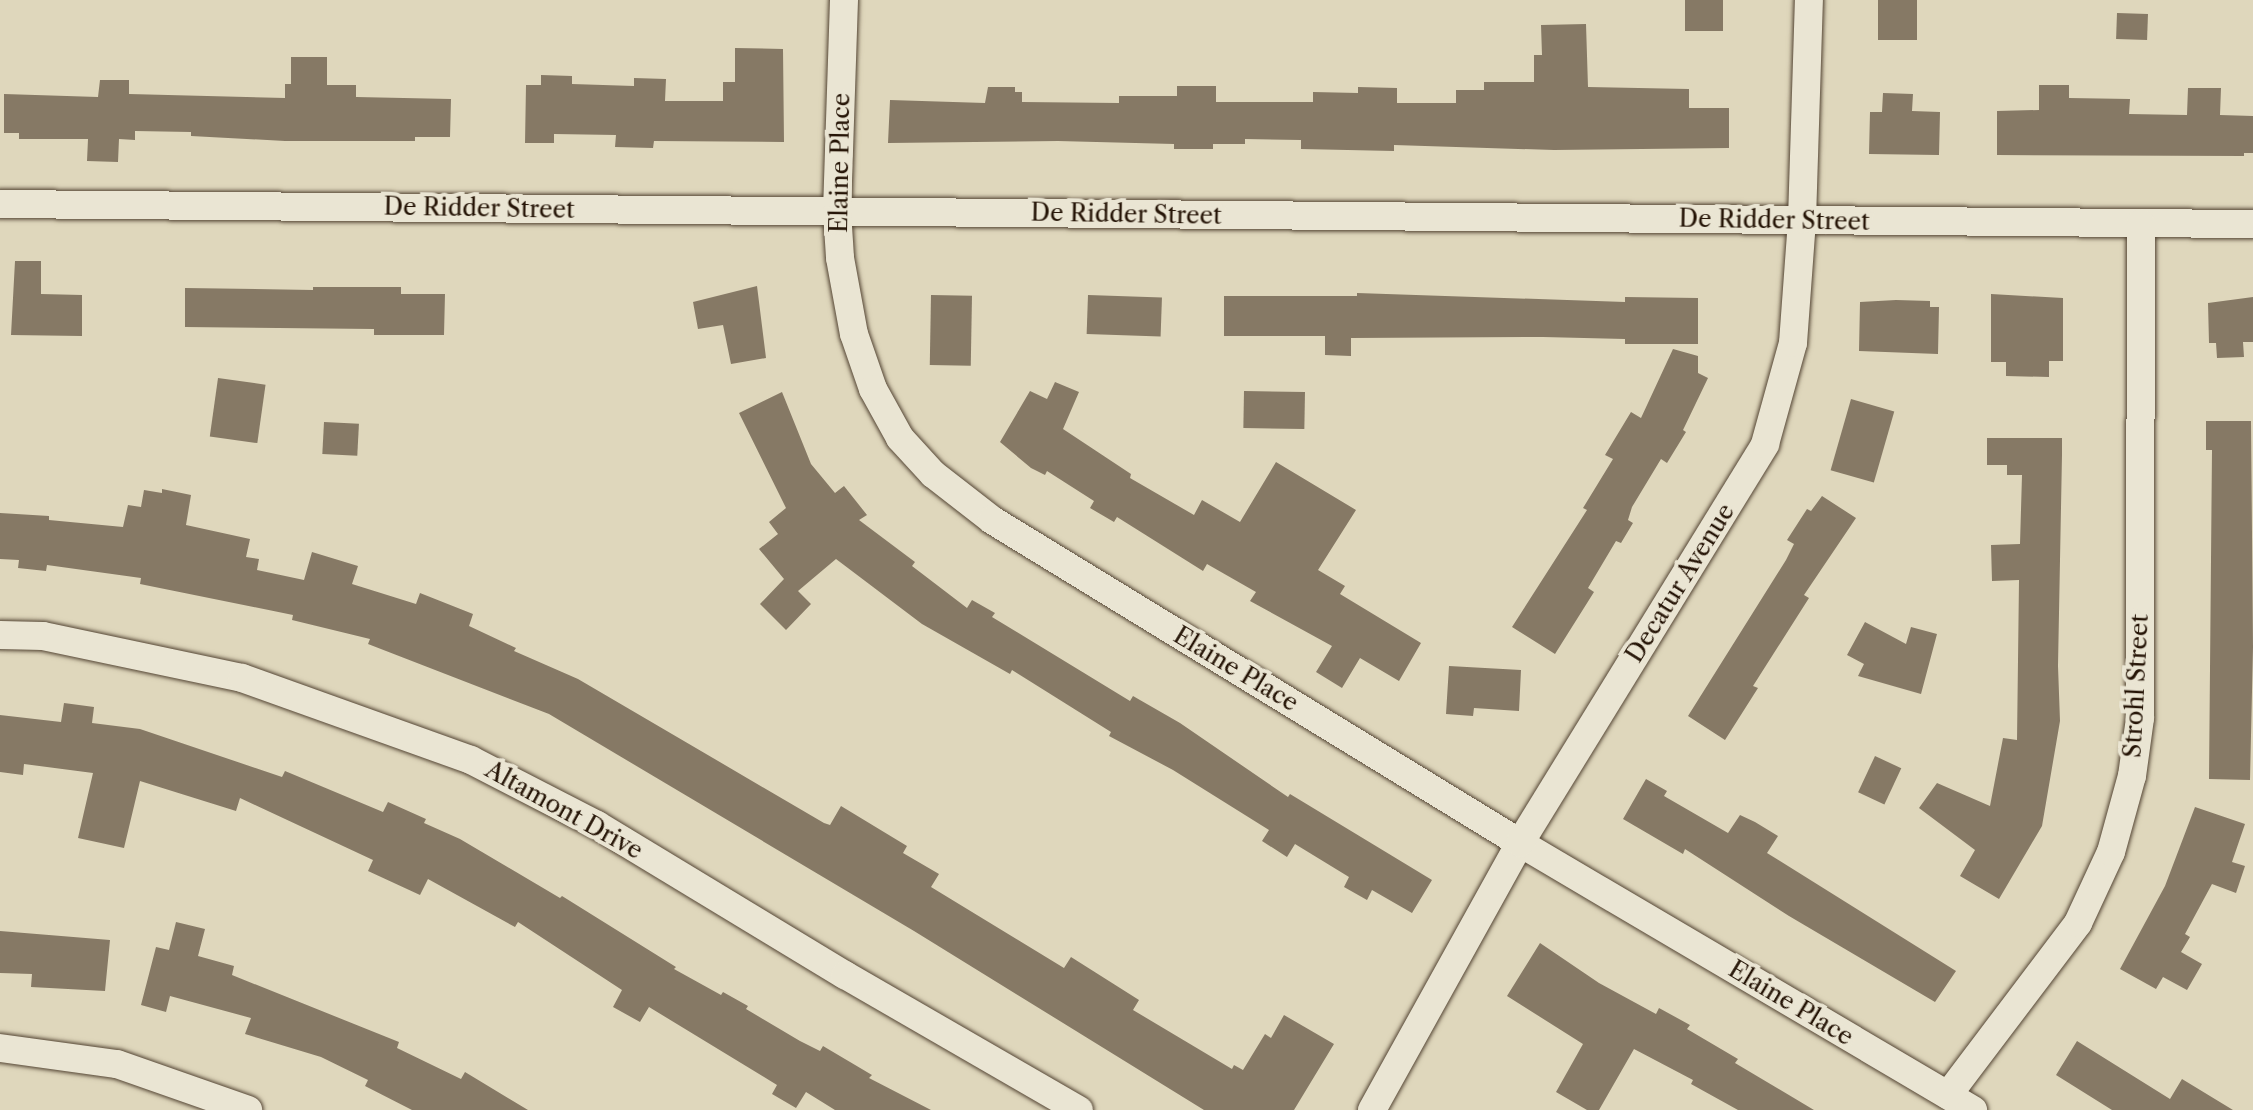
<!DOCTYPE html>
<html>
<head>
<meta charset="utf-8">
<style>
	body { margin:0 }
	#map { position:relative; width:2253px; height:1110px; overflow:hidden; background:#dfd7bc; font-family:"Libre Caslon Text",serif }
	div>[style] { position:absolute }
	.building>* { inset:0; background:#867965; transform-origin:0 0 }
	.roads { filter:drop-shadow(0 0 2px #544534) drop-shadow(0 0 2px #544534) }
	.minor>* { height:28px; margin:-14px; padding:0 14px; transform-origin:14px; border-radius:14px; background:#eae5d3 }
	span { translate:-50% -50%; white-space:nowrap; text-align:center; line-height:1.15; -webkit-text-stroke:8px #eae5d3; paint-order:stroke }
	.street-label { font-size:24px; color:#251406 }
</style>
</head>
<body>
<div id="map">
	<div class="building">
		<i style="left:1685px;top:0;width:38px;height:31px"></i>
		<i style="left:1878px;top:0;width:39px;height:40px"></i>
		<i style="left:2117px;top:13px;width:31px;height:26px;rotate:2deg"></i>
		<i style="clip-path:polygon(1586px 24px,1588px 87px,1689px 89px,1689px 108px,1729px 108px,1729px 148px,1554px 150px,1394px 145px,1394px 151px,1301px 149px,1301px 140px,1245px 139px,1245px 144px,1213px 144px,1213px 149px,1174px 149px,1174px 144px,1058px 141px,888px 143px,890px 100px,985px 103px,988px 87px,1015px 87px,1015px 92px,1022px 92px,1022px 102px,1119px 103px,1119px 96px,1177px 96px,1177px 86px,1216px 86px,1216px 102px,1313px 102px,1313px 92px,1358px 93px,1358px 87px,1397px 88px,1397px 103px,1456px 103px,1456px 90px,1484px 90px,1484px 82px,1534px 82px,1534px 55px,1542px 55px,1541px 25px)"></i>
		<i style="clip-path:polygon(735px 48px,783px 49px,784px 142px,654px 141px,653px 148px,615px 147px,616px 135px,554px 134px,554px 143px,525px 143px,526px 85px,541px 85px,541px 75px,572px 76px,572px 84px,634px 86px,634px 78px,666px 79px,665px 101px,723px 101px,723px 82px,735px 82px)"></i>
		<i style="clip-path:polygon(291px 57px,327px 57px,327px 85px,356px 85px,356px 97px,451px 99px,450px 137px,415px 137px,415px 141px,285px 141px,191px 136px,191px 132px,135px 131px,135px 140px,119px 139px,118px 162px,87px 161px,88px 139px,19px 139px,19px 133px,4px 133px,4px 94px,98px 97px,100px 80px,129px 80px,129px 94px,285px 98px,285px 84px,291px 84px)"></i>
		<i style="clip-path:polygon(2039px 85px,2069px 85px,2069px 98px,2130px 99px,2129px 114px,2187px 115px,2188px 88px,2221px 88px,2220px 115px,2253px 116px,2253px 153px,2244px 153px,2244px 156px,1997px 155px,1997px 111px,2039px 110px)"></i>
		<i style="clip-path:polygon(1883px 93px,1913px 94px,1912px 111px,1940px 112px,1939px 155px,1869px 154px,1870px 112px,1882px 112px)"></i>
		<i style="clip-path:polygon(15px 261px,41px 261px,41px 294px,82px 295px,82px 336px,11px 335px)"></i>
		<i style="clip-path:polygon(757px 286px,766px 358px,731px 364px,723px 325px,698px 329px,693px 302px)"></i>
		<i style="clip-path:polygon(313px 287px,401px 287px,401px 294px,445px 294px,444px 335px,374px 335px,374px 329px,185px 327px,185px 288px,313px 290px)"></i>
		<i style="clip-path:polygon(1357px 293px,1625px 302px,1625px 297px,1698px 298px,1698px 344px,1625px 344px,1625px 339px,1543px 337px,1351px 338px,1351px 356px,1325px 355px,1325px 336px,1224px 336px,1224px 296px,1357px 296px)"></i>
		<i style="clip-path:polygon(1991px 294px,2063px 298px,2063px 361px,2049px 361px,2049px 377px,2006px 376px,2006px 362px,1991px 362px)"></i>
		<i style="left:931px;top:295px;width:41px;height:70px;rotate:1deg"></i>
		<i style="left:1088px;top:295px;width:74px;height:39px;rotate:2deg"></i>
		<i style="clip-path:polygon(2253px 297px,2253px 342px,2243px 342px,2244px 357px,2217px 358px,2216px 343px,2209px 343px,2208px 303px)"></i>
		<i style="clip-path:polygon(1896px 300px,1930px 301px,1930px 307px,1939px 307px,1938px 354px,1859px 351px,1860px 302px)"></i>
		<i style="clip-path:polygon(1673px 349px,1698px 356px,1698px 373px,1708px 378px,1683px 430px,1686px 432px,1667px 463px,1661px 459px,1632px 507px,1628px 520px,1633px 523px,1621px 543px,1616px 541px,1588px 588px,1594px 592px,1555px 654px,1512px 627px,1587px 510px,1583px 508px,1613px 459px,1605px 455px,1631px 412px,1641px 418px)"></i>
		<i style="left:218px;top:378px;width:48px;height:59px;rotate:8deg"></i>
		<i style="clip-path:polygon(1055px 382px,1079px 392px,1063px 429px,1131px 474px,1130px 478px,1194px 515px,1202px 500px,1240px 522px,1276px 462px,1356px 510px,1318px 570px,1345px 586px,1340px 594px,1421px 643px,1399px 681px,1360px 658px,1342px 688px,1316px 672px,1332px 646px,1250px 601px,1256px 592px,1207px 564px,1203px 571px,1117px 517px,1114px 522px,1090px 508px,1094px 501px,1047px 471px,1045px 475px,1031px 468px,1000px 442px,1030px 391px,1047px 399px)"></i>
		<i style="left:1244px;top:391px;width:61px;height:37px;rotate:1deg"></i>
		<i style="clip-path:polygon(782px 392px,811px 464px,835px 493px,844px 486px,867px 515px,859px 520px,915px 562px,912px 566px,967px 608px,972px 600px,995px 613px,992px 617px,1130px 701px,1133px 696px,1180px 723px,1288px 797px,1290px 794px,1432px 880px,1412px 913px,1372px 890px,1367px 900px,1344px 887px,1349px 877px,1295px 844px,1287px 857px,1262px 841px,1269px 830px,1173px 770px,1109px 736px,1111px 732px,1012px 670px,1010px 674px,922px 624px,836px 559px,798px 591px,811px 604px,786px 630px,760px 604px,784px 579px,759px 549px,778px 534px,769px 522px,786px 508px,739px 413px)"></i>
		<i style="left:1851px;top:399px;width:45px;height:74px;rotate:16deg"></i>
		<i style="clip-path:polygon(2206px 421px,2251px 421px,2253px 647px,2250px 780px,2209px 779px,2212px 450px,2206px 450px)"></i>
		<i style="left:324px;top:422px;width:35px;height:32px;rotate:3deg"></i>
		<i style="clip-path:polygon(1987px 438px,2062px 438px,2062px 455px,2058px 666px,2060px 721px,2042px 826px,1999px 899px,1960px 876px,1975px 850px,1919px 808px,1937px 783px,1990px 806px,2003px 738px,2017px 740px,2019px 580px,1992px 581px,1991px 545px,2020px 544px,2022px 475px,2007px 475px,2007px 465px,1987px 465px)"></i>
		<i style="clip-path:polygon(162px 489px,191px 495px,186px 525px,250px 539px,246px 557px,259px 559px,257px 570px,304px 580px,312px 552px,358px 566px,352px 584px,416px 604px,420px 593px,473px 614px,469px 626px,516px 648px,514px 651px,578px 679px,824px 823px,830px 825px,841px 806px,907px 846px,903px 853px,939px 874px,931px 887px,1064px 968px,1071px 957px,1139px 1000px,1133px 1010px,1232px 1069px,1234px 1065px,1243px 1070px,1265px 1034px,1271px 1038px,1284px 1015px,1334px 1044px,1294px 1110px,1204px 1110px,914px 931px,549px 714px,368px 644px,370px 639px,292px 620px,293px 615px,140px 584px,141px 578px,47px 565px,46px 571px,18px 568px,19px 560px,0 559px,0 513px,49px 516px,49px 520px,123px 527px,128px 505px,141px 507px,144px 490px,162px 493px)"></i>
		<i style="clip-path:polygon(1822px 496px,1856px 518px,1804px 595px,1809px 598px,1753px 686px,1758px 688px,1725px 740px,1688px 716px,1786px 560px,1794px 544px,1787px 540px,1807px 509px,1811px 511px)"></i>
		<i style="clip-path:polygon(1865px 622px,1906px 644px,1911px 627px,1937px 634px,1921px 694px,1858px 676px,1864px 664px,1847px 655px)"></i>
		<i style="clip-path:polygon(1449px 666px,1521px 670px,1519px 711px,1474px 708px,1473px 716px,1446px 714px)"></i>
		<i style="clip-path:polygon(64px 703px,94px 707px,92px 723px,140px 729px,282px 777px,285px 771px,383px 812px,388px 802px,426px 819px,424px 823px,460px 839px,560px 898px,562px 896px,676px 967px,674px 969px,721px 995px,723px 992px,748px 1006px,746px 1009px,800px 1041px,820px 1051px,823px 1046px,872px 1075px,869px 1078px,931px 1110px,835px 1110px,806px 1092px,796px 1108px,772px 1094px,777px 1085px,649px 1007px,640px 1022px,613px 1007px,622px 990px,518px 922px,515px 927px,428px 879px,420px 895px,368px 871px,373px 860px,240px 798px,236px 811px,140px 781px,124px 848px,78px 838px,93px 773px,24px 764px,23px 775px,0 772px,0 715px,61px 722px)"></i>
		<i style="left:1875px;top:756px;width:29px;height:40px;rotate:25deg"></i>
		<i style="clip-path:polygon(1646px 779px,1667px 791px,1664px 796px,1728px 833px,1740px 815px,1755px 822px,1778px 836px,1767px 853px,1956px 971px,1935px 1002px,1789px 916px,1685px 849px,1683px 854px,1623px 819px)"></i>
		<i style="clip-path:polygon(2195px 807px,2245px 824px,2232px 862px,2245px 866px,2236px 893px,2212px 884px,2185px 934px,2190px 937px,2181px 952px,2202px 964px,2187px 990px,2163px 977px,2156px 989px,2120px 969px,2165px 886px)"></i>
		<i style="clip-path:polygon(176px 922px,205px 929px,198px 956px,234px 966px,232px 975px,399px 1042px,397px 1048px,461px 1079px,465px 1072px,528px 1110px,412px 1110px,365px 1086px,368px 1080px,321px 1057px,245px 1034px,251px 1018px,170px 996px,166px 1012px,141px 1005px,156px 947px,169px 950px)"></i>
		<i style="clip-path:polygon(0 931px,110px 940px,105px 991px,31px 987px,32px 974px,0 973px)"></i>
		<i style="clip-path:polygon(1540px 943px,1599px 983px,1656px 1014px,1659px 1008px,1690px 1025px,1687px 1029px,1738px 1059px,1735px 1063px,1814px 1110px,1738px 1110px,1691px 1084px,1693px 1080px,1634px 1049px,1599px 1110px,1587px 1110px,1556px 1092px,1583px 1044px,1507px 996px)"></i>
		<i style="clip-path:polygon(2077px 1041px,2170px 1099px,2182px 1079px,2233px 1110px,2112px 1110px,2056px 1075px)"></i>
	</div>
	<div class="roads">
		<div class="minor">
			<i style="left:844px;top:0;width:211px;rotate:91.9deg"></i>
			<i style="left:837px;top:211px;width:47px;rotate:86.3deg"></i>
			<i style="left:840px;top:258px;width:77px;rotate:79.6deg"></i>
			<i style="left:854px;top:334px;width:58px;rotate:70.9deg"></i>
			<i style="left:873px;top:389px;width:56px;rotate:61.1deg"></i>
			<i style="left:900px;top:438px;width:49px;rotate:47.5deg"></i>
			<i style="left:933px;top:474px;width:75px;rotate:37.9deg"></i>
			<i style="left:992px;top:520px;width:619px;rotate:31.46deg"></i>
			<i style="left:1520px;top:843px;width:526px;rotate:30.52deg"></i>
			<i style="left:0;top:204px;width:2253px;rotate:0.51deg"></i>
			<i style="left:0;top:635px;width:43px;rotate:1.3deg"></i>
			<i style="left:43px;top:636px;width:203px;rotate:11.9deg"></i>
			<i style="left:242px;top:678px;width:243px;rotate:19.7deg"></i>
			<i style="left:471px;top:760px;width:142px;rotate:27.3deg"></i>
			<i style="left:597px;top:825px;width:290px;rotate:31.2deg"></i>
			<i style="left:845px;top:975px;width:270px;rotate:30deg"></i>
			<i style="left:0;top:1048px;width:118px;rotate:7.8deg"></i>
			<i style="left:117px;top:1064px;width:139px;rotate:19.3deg"></i>
			<i style="left:1948px;top:1095px;width:216px;rotate:-52.9deg"></i>
			<i style="left:2078px;top:923px;width:78px;rotate:-65.1deg"></i>
			<i style="left:2111px;top:852px;width:79px;rotate:-74.6deg"></i>
			<i style="left:2132px;top:776px;width:59px;rotate:-82.1deg"></i>
			<i style="left:2140px;top:718px;width:495px;rotate:-89.9deg"></i>
			<i style="left:1372px;top:1110px;width:305px;rotate:-61deg"></i>
			<i style="left:1520px;top:843px;width:468px;rotate:-58.4deg"></i>
			<i style="left:1765px;top:444px;width:105px;rotate:-74.5deg"></i>
			<i style="left:1793px;top:343px;width:123px;rotate:-85.8deg"></i>
			<i style="left:1802px;top:220px;width:220px;rotate:-88.2deg"></i>
		</div>
	</div>
	<div class="street-label">
		<span style="left:840px;top:163px;rotate:-89deg">Elaine Place</span>
		<span style="left:479px;top:208px;rotate:1deg">De Ridder Street</span>
		<span style="left:1126px;top:214px;rotate:1deg">De Ridder Street</span>
		<span style="left:1774px;top:220px;rotate:1deg">De Ridder Street</span>
		<span style="left:1680px;top:583px;rotate:-58deg">Decatur Avenue</span>
		<span style="left:1236px;top:669px;rotate:31deg">Elaine Place</span>
		<span style="left:2136px;top:686px;rotate:-87deg">Strohl Street</span>
		<span style="left:564px;top:810px;rotate:29deg">Altamont Drive</span>
		<span style="left:1791px;top:1003px;rotate:31deg">Elaine Place</span>
	</div>
</div>
</body>
</html>
